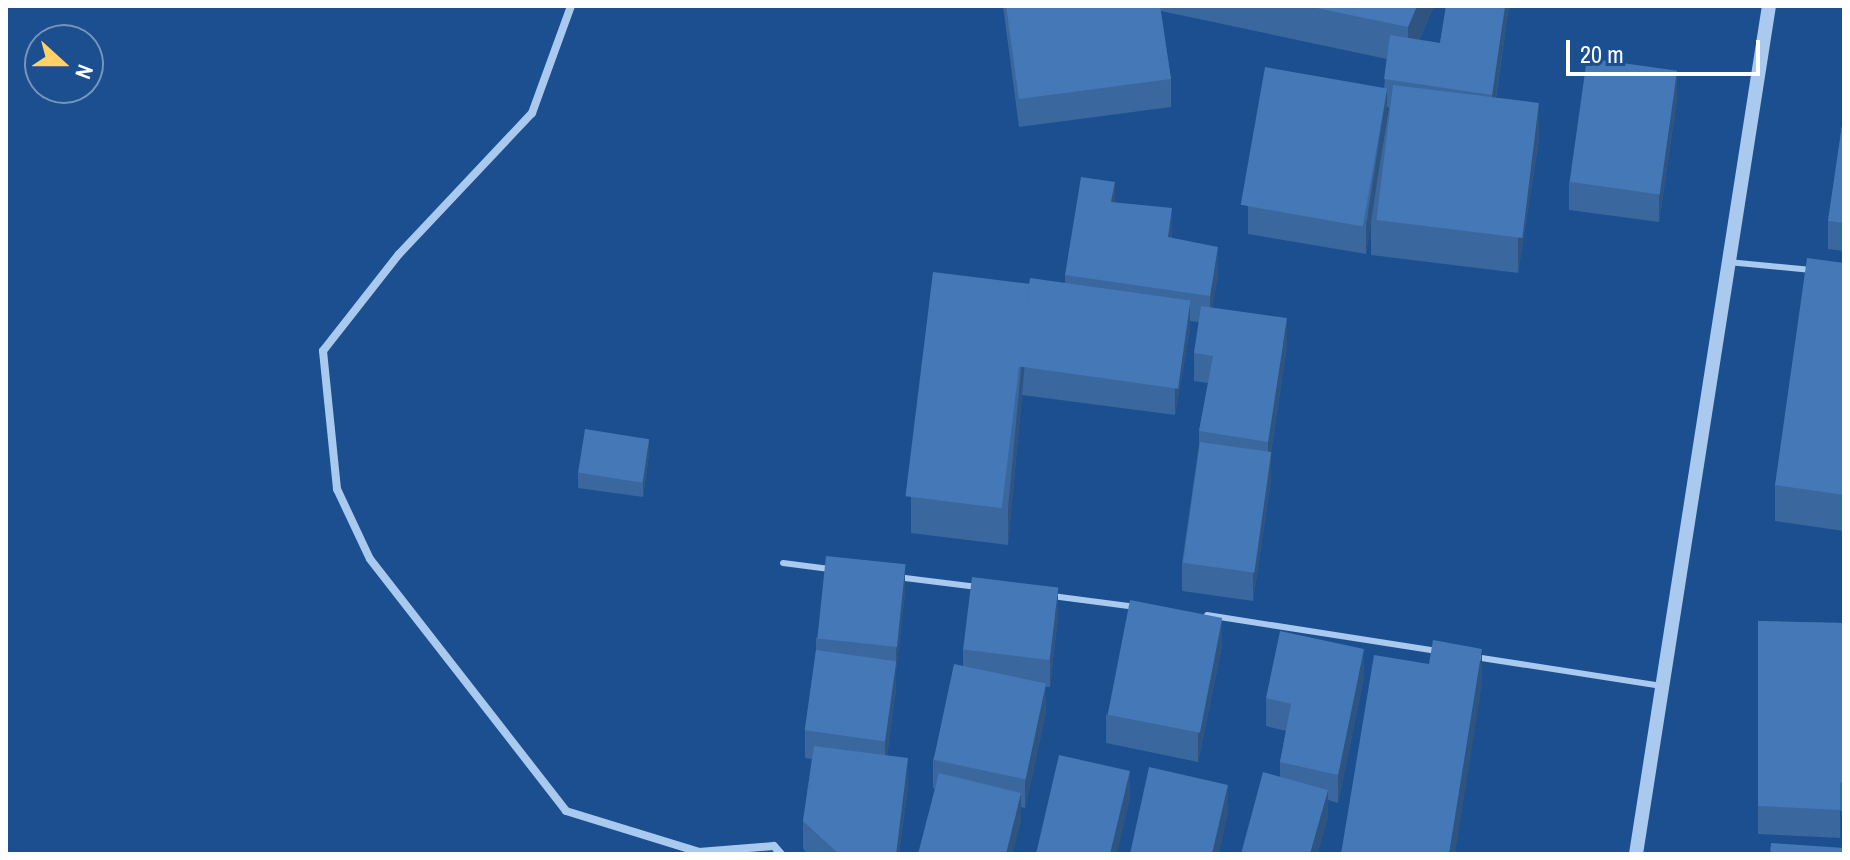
<!DOCTYPE html>
<html>
<head>
<meta charset="utf-8">
<style>
	body { margin:0 }
	#map { position:relative; width:1850px; height:860px; overflow:hidden; background:#1b4f8f; font-family:"Archivo Narrow",sans-serif }
	div>[style] { position:absolute }
	.service>* { height:6px; margin:-3px; padding:0 3px; transform-origin:3px; border-radius:3px; background:#a9c9ee }
	.minor>* { height:8px; margin:-4px; padding:0 4px; transform-origin:4px; border-radius:4px; background:#a9c9ee }
	.tertiary>* { height:14px; margin:-7px; padding:0 7px; transform-origin:7px; border-radius:7px; background:#a9c9ee }
	.wall>* { inset:0; background:#3a679d }
	.shaded-wall>* { inset:0; background:#305480 }
	.building>* { inset:0; background:#4478b7; transform-origin:0 0 }
	span { translate:-50% -50%; white-space:nowrap; text-align:center; line-height:1.15; -webkit-text-stroke:6px #1b4f8f; paint-order:stroke }
	.frame { position:absolute; inset:0; border:8px solid #fff; pointer-events:none }
	.north { position:absolute; left:24px; top:24px; width:80px; height:80px; box-sizing:border-box; background:#1b4f8f; border:2px solid #7695bc; border-radius:50%; rotate:111deg; font-size:22px; font-weight:700; line-height:32px; text-align:center; color:#fff }
	.north::after { content:''; display:block; margin:auto; width:28px; height:36px; background:#ffd166; clip-path:polygon(50% 0,100% 100%,50% 72%,0 100%) }
	.scale { position:absolute; left:1566px; top:40px; width:194px; height:36px; box-sizing:border-box; border:4px solid #fff; border-top:0; padding-left:10px; font-size:24px; line-height:28px; white-space:nowrap; color:#fff; -webkit-text-stroke:6px #1b4f8f; paint-order:stroke }
</style>
</head>
<body>
<div id="map">
	<div class="service">
		<i style="left:1728px;top:262px;width:84px;rotate:5.4deg"></i>
		<i style="left:783px;top:563px;width:47px;rotate:7.3deg"></i>
		<i style="left:897px;top:577px;width:81px;rotate:7.1deg"></i>
		<i style="left:1052px;top:596px;width:85px;rotate:7.5deg"></i>
		<i style="left:1207px;top:615px;width:233px;rotate:8.9deg"></i>
		<i style="left:1475px;top:657px;width:189px;rotate:8.8deg"></i>
	</div>
	<div class="minor">
		<i style="left:571px;top:6px;width:114px;rotate:110deg"></i>
		<i style="left:532px;top:113px;width:194px;rotate:133.3deg"></i>
		<i style="left:399px;top:254px;width:123px;rotate:128.1deg"></i>
		<i style="left:323px;top:351px;width:139px;rotate:84.2deg"></i>
		<i style="left:337px;top:489px;width:77px;rotate:64.8deg"></i>
		<i style="left:370px;top:559px;width:319px;rotate:52.1deg"></i>
		<i style="left:566px;top:811px;width:139px;rotate:17.1deg"></i>
		<i style="left:699px;top:852px;width:75px;rotate:-4.6deg"></i>
		<i style="left:774px;top:846px;width:11px;rotate:49deg"></i>
	</div>
	<div class="tertiary">
		<i style="left:1636px;top:854px;width:858px;rotate:-81.09deg"></i>
	</div>
	<div class="wall">
		<i style="clip-path:polygon(evenodd,1003px 6px,1434px 6px,1419px 40px,1440px 43px,1446px 6px,1509px 6px,1496px 98px,1539px 139px,1518px 273px,1371px 255px,1371px 220px,1366px 254px,1248px 234px,1248px 206px,1384px 88px,1387px 59px,1161px 11px,1171px 79px,1171px 107px,1019px 127px,1003px 6px,1387px 107px,1389px 108px,1377px 179px,1387px 107px)"></i>
		<i style="clip-path:polygon(1677px 99px,1659px 222px,1569px 210px,1569px 182px)"></i>
		<i style="clip-path:polygon(1844px 112px,1844px 251px,1828px 249px,1828px 221px)"></i>
		<i style="clip-path:polygon(1115px 202px,1172px 238px,1218px 275px,1212px 308px,1287px 346px,1271px 452px,1271px 480px,1253px 601px,1182px 591px,1182px 563px,1199px 445px,1199px 431px,1208px 383px,1194px 381px,1194px 353px,1199px 322px,1190px 321px,1190px 329px,1175px 415px,1022px 395px,1008px 545px,911px 533px,911px 497px,1029px 283px,1065px 283px,1065px 275px)"></i>
		<i style="clip-path:polygon(1844px 263px,1844px 531px,1775px 521px,1775px 485px)"></i>
		<i style="clip-path:polygon(649px 454px,643px 497px,578px 488px,578px 472px)"></i>
		<i style="clip-path:polygon(905px 593px,896px 672px,896px 689px,887px 755px,908px 786px,899px 854px,809px 854px,803px 849px,803px 821px,812px 759px,805px 758px,805px 730px,816px 650px,816px 638px)"></i>
		<i style="clip-path:polygon(1058px 616px,1050px 687px,1046px 687px,1046px 712px,1025px 808px,1021px 807px,1021px 821px,933px 788px,933px 760px,963px 666px,963px 649px)"></i>
		<i style="clip-path:polygon(1758px 621px,1844px 623px,1844px 810px,1840px 811px,1840px 838px,1758px 834px)"></i>
		<i style="clip-path:polygon(1222px 646px,1198px 762px,1106px 743px,1106px 715px)"></i>
		<i style="clip-path:polygon(1364px 677px,1338px 803px,1328px 800px,1328px 818px,1280px 777px,1280px 762px,1286px 731px,1266px 726px,1266px 698px)"></i>
	</div>
	<div class="shaded-wall">
		<i style="clip-path:polygon(1417px 6px,1434px 6px,1408px 63px,1408px 27px)"></i>
		<i style="clip-path:polygon(1505px 6px,1509px 6px,1492px 123px,1492px 95px)"></i>
		<i style="clip-path:polygon(1677px 71px,1677px 99px,1659px 222px,1659px 194px)"></i>
		<i style="clip-path:polygon(1387px 89px,1387px 117px,1366px 254px,1366px 226px)"></i>
		<i style="clip-path:polygon(1539px 103px,1539px 139px,1518px 273px,1518px 237px)"></i>
		<i style="clip-path:polygon(1115px 182px,1115px 210px,1111px 202px)"></i>
		<i style="clip-path:polygon(1172px 208px,1172px 236px,1168px 265px,1168px 237px)"></i>
		<i style="clip-path:polygon(1218px 247px,1218px 275px,1210px 324px,1210px 296px)"></i>
		<i style="clip-path:polygon(1029px 283px,1029px 319px,1008px 545px,1008px 509px)"></i>
		<i style="clip-path:polygon(1190px 301px,1190px 329px,1175px 415px,1175px 387px)"></i>
		<i style="clip-path:polygon(1287px 318px,1287px 346px,1268px 470px,1268px 442px)"></i>
		<i style="clip-path:polygon(649px 439px,649px 454px,643px 497px,643px 482px)"></i>
		<i style="clip-path:polygon(1271px 452px,1271px 480px,1253px 601px,1253px 573px)"></i>
		<i style="clip-path:polygon(905px 565px,905px 593px,896px 672px,896px 689px,885px 769px,885px 741px,896px 663px,896px 647px)"></i>
		<i style="clip-path:polygon(1058px 588px,1058px 616px,1050px 687px,1050px 659px)"></i>
		<i style="clip-path:polygon(1222px 618px,1222px 646px,1198px 762px,1198px 734px)"></i>
		<i style="clip-path:polygon(1364px 649px,1364px 677px,1338px 803px,1338px 775px)"></i>
		<i style="clip-path:polygon(1482px 649px,1482px 684px,1455px 854px,1449px 854px)"></i>
		<i style="clip-path:polygon(1046px 684px,1046px 712px,1025px 808px,1025px 780px)"></i>
		<i style="clip-path:polygon(908px 758px,908px 786px,899px 854px,896px 854px)"></i>
		<i style="clip-path:polygon(1130px 771px,1130px 799px,1117px 854px,1110px 854px)"></i>
		<i style="clip-path:polygon(1228px 785px,1228px 813px,1219px 854px,1212px 854px)"></i>
		<i style="clip-path:polygon(1328px 790px,1328px 818px,1318px 854px,1310px 854px)"></i>
		<i style="clip-path:polygon(1021px 793px,1021px 821px,1013px 854px,1006px 854px)"></i>
	</div>
	<div class="building">
		<i style="clip-path:polygon(1006px 6px,1160px 6px,1171px 79px,1019px 99px)"></i>
		<i style="clip-path:polygon(1307px 6px,1417px 6px,1408px 27px)"></i>
		<i style="clip-path:polygon(1446px 6px,1505px 6px,1492px 95px,1384px 79px,1390px 35px,1440px 43px)"></i>
		<i style="left:1587px;top:58px;width:91px;height:125px;rotate:8deg"></i>
		<i style="left:1265px;top:67px;width:124px;height:140px;rotate:10deg"></i>
		<i style="left:1393px;top:85px;width:147px;height:136px;rotate:7deg"></i>
		<i style="clip-path:polygon(1844px 112px,1844px 223px,1828px 221px)"></i>
		<i style="clip-path:polygon(1081px 177px,1115px 182px,1111px 202px,1172px 208px,1168px 237px,1218px 247px,1210px 296px,1065px 275px)"></i>
		<i style="clip-path:polygon(1807px 258px,1844px 263px,1844px 495px,1775px 485px)"></i>
		<i style="left:933px;top:272px;width:97px;height:226px;rotate:7deg"></i>
		<i style="left:1030px;top:278px;width:162px;height:89px;rotate:8deg"></i>
		<i style="clip-path:polygon(1201px 306px,1287px 318px,1268px 442px,1199px 431px,1213px 356px,1194px 353px)"></i>
		<i style="left:585px;top:429px;width:65px;height:44px;rotate:9deg"></i>
		<i style="left:1200px;top:442px;width:72px;height:122px;rotate:8deg"></i>
		<i style="left:826px;top:556px;width:80px;height:83px;rotate:6deg"></i>
		<i style="left:972px;top:577px;width:87px;height:73px;rotate:7deg"></i>
		<i style="left:1130px;top:600px;width:94px;height:117px;rotate:11deg"></i>
		<i style="clip-path:polygon(1758px 621px,1844px 623px,1844px 782px,1840px 783px,1840px 810px,1758px 806px)"></i>
		<i style="clip-path:polygon(1280px 631px,1364px 649px,1338px 775px,1280px 762px,1291px 704px,1266px 698px)"></i>
		<i style="clip-path:polygon(1433px 640px,1482px 649px,1449px 854px,1341px 854px,1374px 655px,1429px 664px)"></i>
		<i style="left:816px;top:650px;width:81px;height:81px;rotate:8deg"></i>
		<i style="left:954px;top:664px;width:94px;height:98px;rotate:12deg"></i>
		<i style="clip-path:polygon(814px 746px,908px 758px,896px 854px,839px 854px,803px 821px)"></i>
		<i style="clip-path:polygon(1059px 755px,1130px 771px,1110px 854px,1036px 854px)"></i>
		<i style="clip-path:polygon(1149px 767px,1228px 785px,1212px 854px,1130px 854px)"></i>
		<i style="clip-path:polygon(1263px 772px,1328px 790px,1310px 854px,1241px 854px)"></i>
		<i style="clip-path:polygon(939px 773px,1021px 793px,1006px 854px,918px 854px)"></i>
		<i style="clip-path:polygon(1771px 843px,1844px 848px,1844px 854px,1770px 854px)"></i>
	</div>
	<div class="frame"></div>
	<div class="north">N</div>
	<div class="scale">20 m</div>
</div>
</body>
</html>
